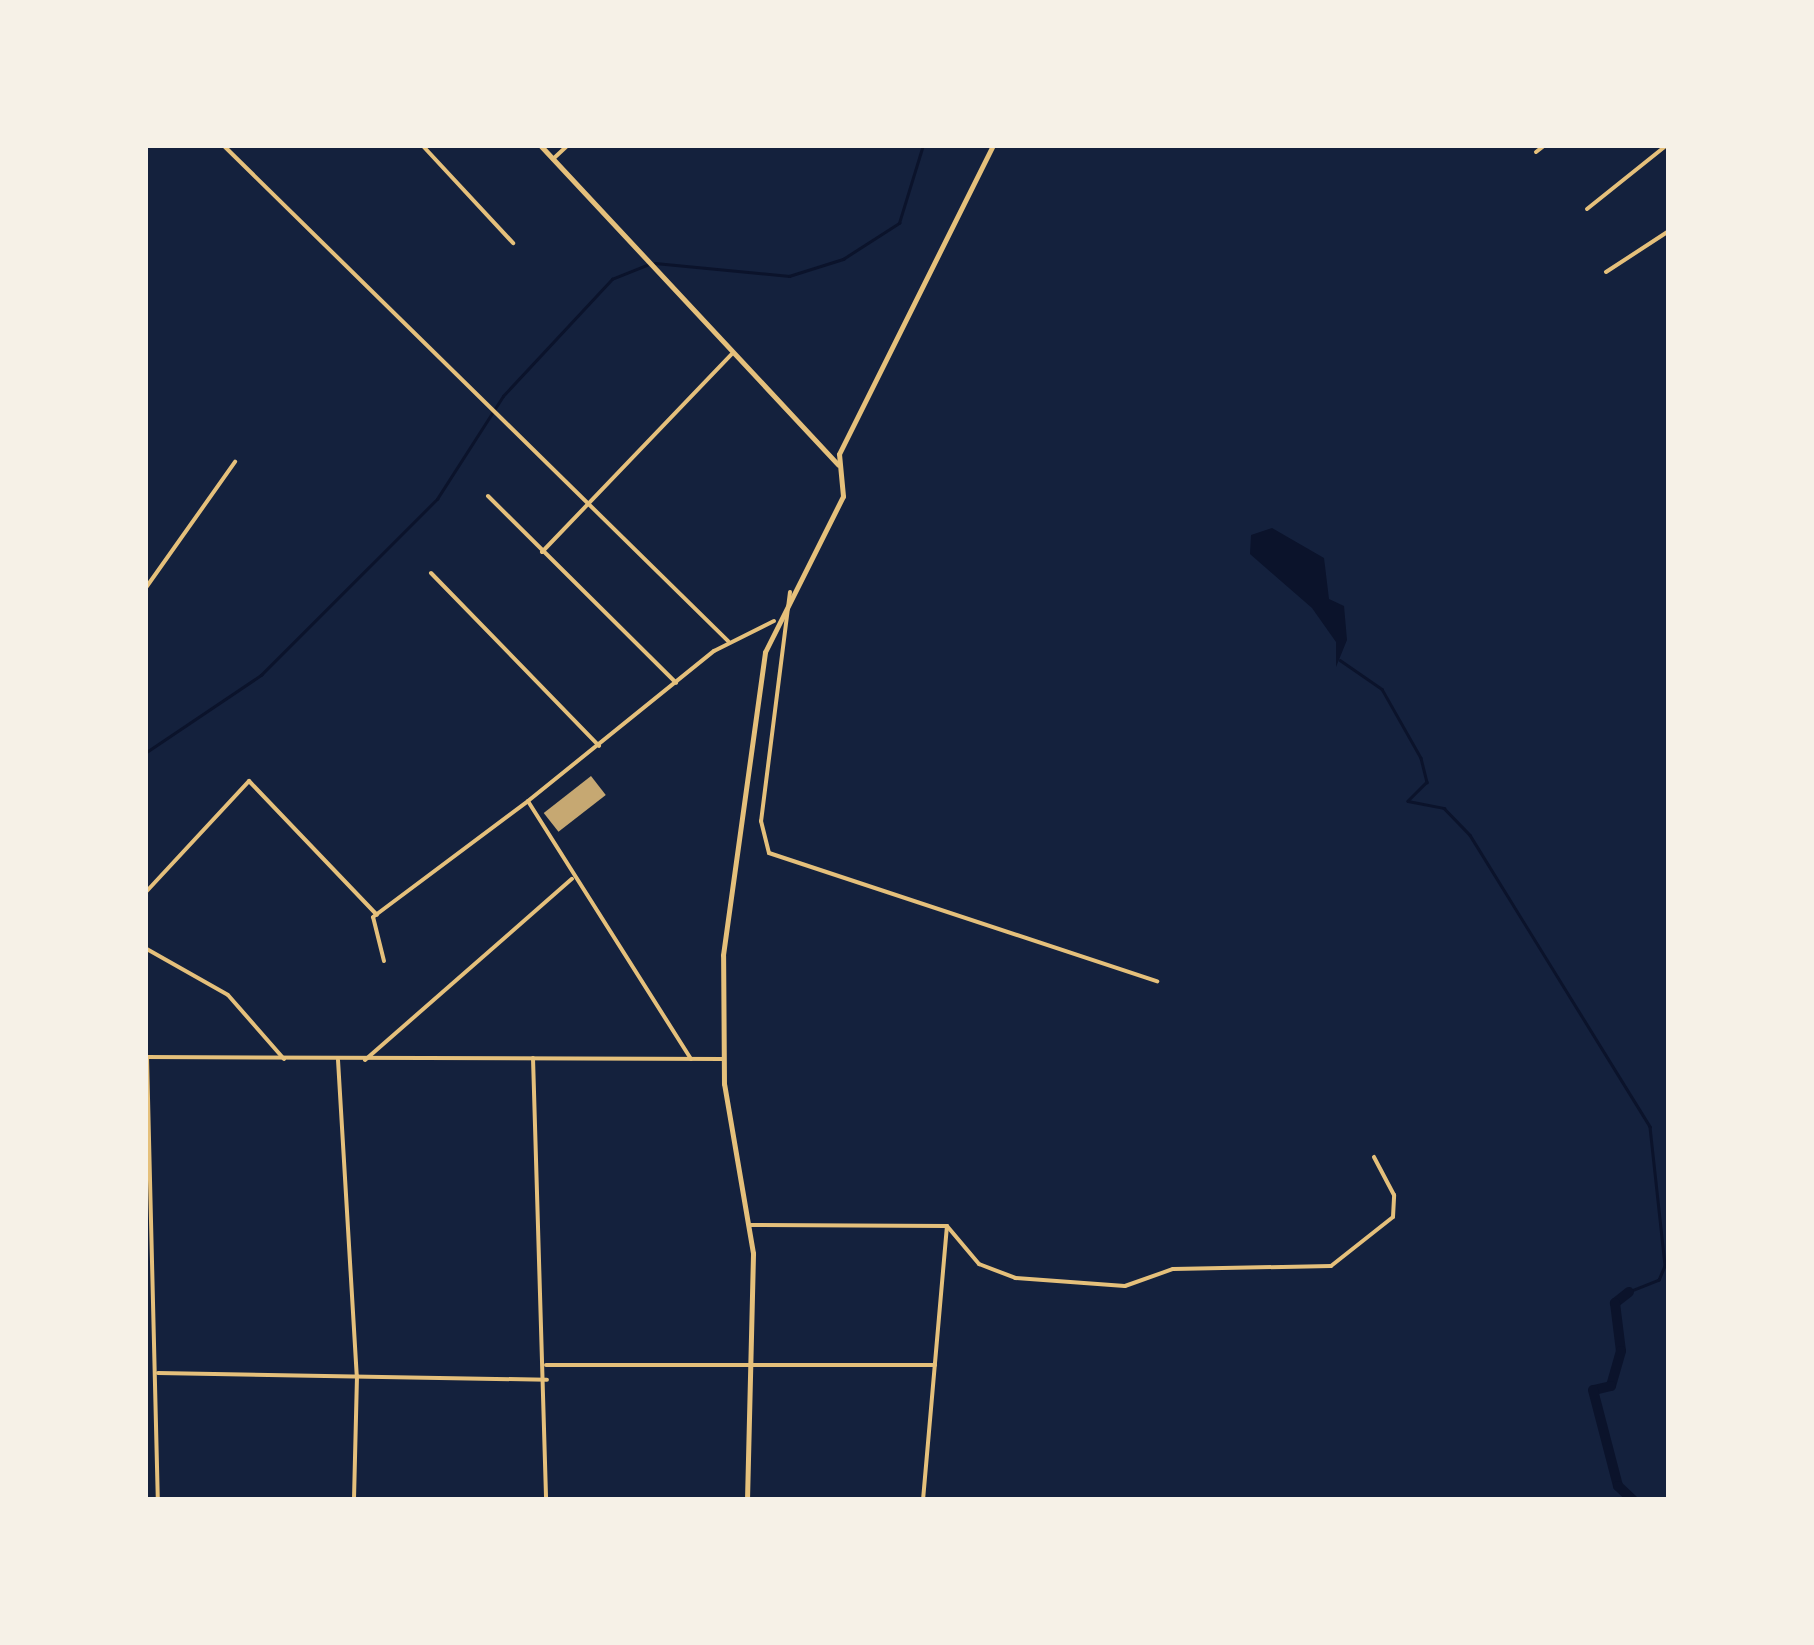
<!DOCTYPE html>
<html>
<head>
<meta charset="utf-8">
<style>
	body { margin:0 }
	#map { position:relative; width:1814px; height:1645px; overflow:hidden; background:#14213d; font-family:Mulish,sans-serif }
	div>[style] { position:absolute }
	.water>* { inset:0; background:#0b132b }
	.stream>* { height:2.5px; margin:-1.25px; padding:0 1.25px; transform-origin:1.25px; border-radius:1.25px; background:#0b132b }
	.canal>* { height:10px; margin:-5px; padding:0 5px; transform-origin:5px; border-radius:5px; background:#0b132b }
	.building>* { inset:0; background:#c6a872; transform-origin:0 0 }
	.minor>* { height:4px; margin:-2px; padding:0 2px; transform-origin:2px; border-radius:2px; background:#e5c07b }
	.tertiary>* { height:5px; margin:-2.5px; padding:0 2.5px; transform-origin:2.5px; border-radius:2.5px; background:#e5c07b }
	span { translate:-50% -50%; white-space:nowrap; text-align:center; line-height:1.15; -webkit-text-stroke:8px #f6f1e7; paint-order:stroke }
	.frame { position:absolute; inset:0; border:148px solid #f6f1e7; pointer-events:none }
</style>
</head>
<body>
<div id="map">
	<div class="water">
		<i style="clip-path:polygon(1272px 528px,1324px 558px,1329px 599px,1344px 606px,1347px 640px,1336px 667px,1336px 642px,1312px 608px,1250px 554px,1251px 535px)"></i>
	</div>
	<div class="stream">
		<i style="left:655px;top:263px;width:135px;rotate:5.5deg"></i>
		<i style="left:789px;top:276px;width:57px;rotate:-17.5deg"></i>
		<i style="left:843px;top:259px;width:67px;rotate:-32.7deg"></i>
		<i style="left:899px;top:223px;width:82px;rotate:-72.9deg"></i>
		<i style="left:1340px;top:660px;width:51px;rotate:34.6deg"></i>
		<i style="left:1382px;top:689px;width:79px;rotate:60.5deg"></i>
		<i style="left:1421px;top:758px;width:25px;rotate:76deg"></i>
		<i style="left:1427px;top:782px;width:27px;rotate:135deg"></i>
		<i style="left:1408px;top:801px;width:37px;rotate:11deg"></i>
		<i style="left:1444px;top:808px;width:37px;rotate:46deg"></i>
		<i style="left:1470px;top:835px;width:343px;rotate:58.3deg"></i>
		<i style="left:1650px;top:1127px;width:140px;rotate:83.8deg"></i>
		<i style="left:1665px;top:1266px;width:15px;rotate:113deg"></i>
		<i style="left:1659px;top:1280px;width:32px;rotate:158deg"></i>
		<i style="left:145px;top:753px;width:140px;rotate:-33.9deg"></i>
		<i style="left:261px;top:675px;width:249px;rotate:-45deg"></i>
		<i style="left:437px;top:499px;width:122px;rotate:-57.3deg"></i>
		<i style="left:503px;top:396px;width:160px;rotate:-47deg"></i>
		<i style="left:612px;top:279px;width:38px;rotate:-22deg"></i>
	</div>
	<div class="canal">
		<i style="left:1629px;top:1292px;width:18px;rotate:142deg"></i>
		<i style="left:1615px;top:1303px;width:48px;rotate:82.9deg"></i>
		<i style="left:1621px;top:1351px;width:36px;rotate:106deg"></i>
		<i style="left:1611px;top:1386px;width:18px;rotate:167deg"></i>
		<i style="left:1593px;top:1390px;width:99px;rotate:75.4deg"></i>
		<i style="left:1618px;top:1486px;width:21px;rotate:43deg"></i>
	</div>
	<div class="building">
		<i style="left:591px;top:776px;width:24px;height:60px;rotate:52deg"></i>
	</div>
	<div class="minor">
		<i style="left:223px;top:145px;width:708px;rotate:44.48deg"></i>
		<i style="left:422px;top:145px;width:134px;rotate:47.1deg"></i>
		<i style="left:1536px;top:152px;width:11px;rotate:-38deg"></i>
		<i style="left:553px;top:159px;width:21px;rotate:-43deg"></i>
		<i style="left:1587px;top:209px;width:102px;rotate:-38.7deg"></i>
		<i style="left:1606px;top:272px;width:75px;rotate:-33.1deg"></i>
		<i style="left:488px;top:496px;width:265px;rotate:44.8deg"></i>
		<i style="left:542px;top:552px;width:274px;rotate:-46.2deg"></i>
		<i style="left:431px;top:573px;width:241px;rotate:45.8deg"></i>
		<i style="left:145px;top:589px;width:156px;rotate:-54.7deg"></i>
		<i style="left:790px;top:592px;width:231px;rotate:97.2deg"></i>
		<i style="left:761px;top:821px;width:33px;rotate:76deg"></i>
		<i style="left:769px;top:853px;width:409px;rotate:18.3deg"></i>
		<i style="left:145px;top:893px;width:153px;rotate:-47.1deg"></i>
		<i style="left:249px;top:781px;width:185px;rotate:46.3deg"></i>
		<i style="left:145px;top:948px;width:95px;rotate:29.5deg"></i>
		<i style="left:228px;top:995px;width:85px;rotate:48.8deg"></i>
		<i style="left:384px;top:961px;width:45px;rotate:-104deg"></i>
		<i style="left:373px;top:917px;width:194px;rotate:-36.8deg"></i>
		<i style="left:145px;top:1057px;width:578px;rotate:0.2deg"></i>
		<i style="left:147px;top:1057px;width:443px;rotate:88.6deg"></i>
		<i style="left:533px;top:1058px;width:442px;rotate:88.3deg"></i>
		<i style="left:691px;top:1059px;width:305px;rotate:-122.3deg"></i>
		<i style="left:528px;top:801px;width:239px;rotate:-38.9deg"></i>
		<i style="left:714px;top:651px;width:67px;rotate:-26.6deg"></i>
		<i style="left:338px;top:1060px;width:317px;rotate:86.6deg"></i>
		<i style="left:357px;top:1376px;width:124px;rotate:91.4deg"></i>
		<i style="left:365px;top:1060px;width:275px;rotate:-41.2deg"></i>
		<i style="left:751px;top:1225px;width:196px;rotate:0.3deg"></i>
		<i style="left:947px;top:1226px;width:50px;rotate:49.9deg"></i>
		<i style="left:979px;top:1264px;width:39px;rotate:21deg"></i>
		<i style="left:1015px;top:1278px;width:110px;rotate:4.2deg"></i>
		<i style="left:1125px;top:1286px;width:51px;rotate:-19.5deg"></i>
		<i style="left:1173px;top:1269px;width:158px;rotate:-1.1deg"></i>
		<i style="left:1331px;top:1266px;width:79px;rotate:-38.3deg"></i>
		<i style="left:1393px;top:1217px;width:22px;rotate:-87deg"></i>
		<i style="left:1394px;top:1195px;width:43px;rotate:-117.8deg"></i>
		<i style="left:546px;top:1365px;width:389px"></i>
		<i style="left:158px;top:1373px;width:389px;rotate:1deg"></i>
		<i style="left:923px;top:1500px;width:275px;rotate:-85deg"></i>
	</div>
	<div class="tertiary">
		<i style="left:540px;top:145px;width:437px;rotate:47deg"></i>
		<i style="left:747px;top:1500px;width:247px;rotate:-88.6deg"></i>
		<i style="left:753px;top:1253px;width:171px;rotate:-99.7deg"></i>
		<i style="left:724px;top:1084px;width:129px;rotate:-90.4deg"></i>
		<i style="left:723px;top:955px;width:306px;rotate:-82.1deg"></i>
		<i style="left:765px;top:652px;width:174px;rotate:-63.4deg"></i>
		<i style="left:843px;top:496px;width:42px;rotate:-95.4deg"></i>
		<i style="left:839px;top:454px;width:345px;rotate:-63.5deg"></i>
	</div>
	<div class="frame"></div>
</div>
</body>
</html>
